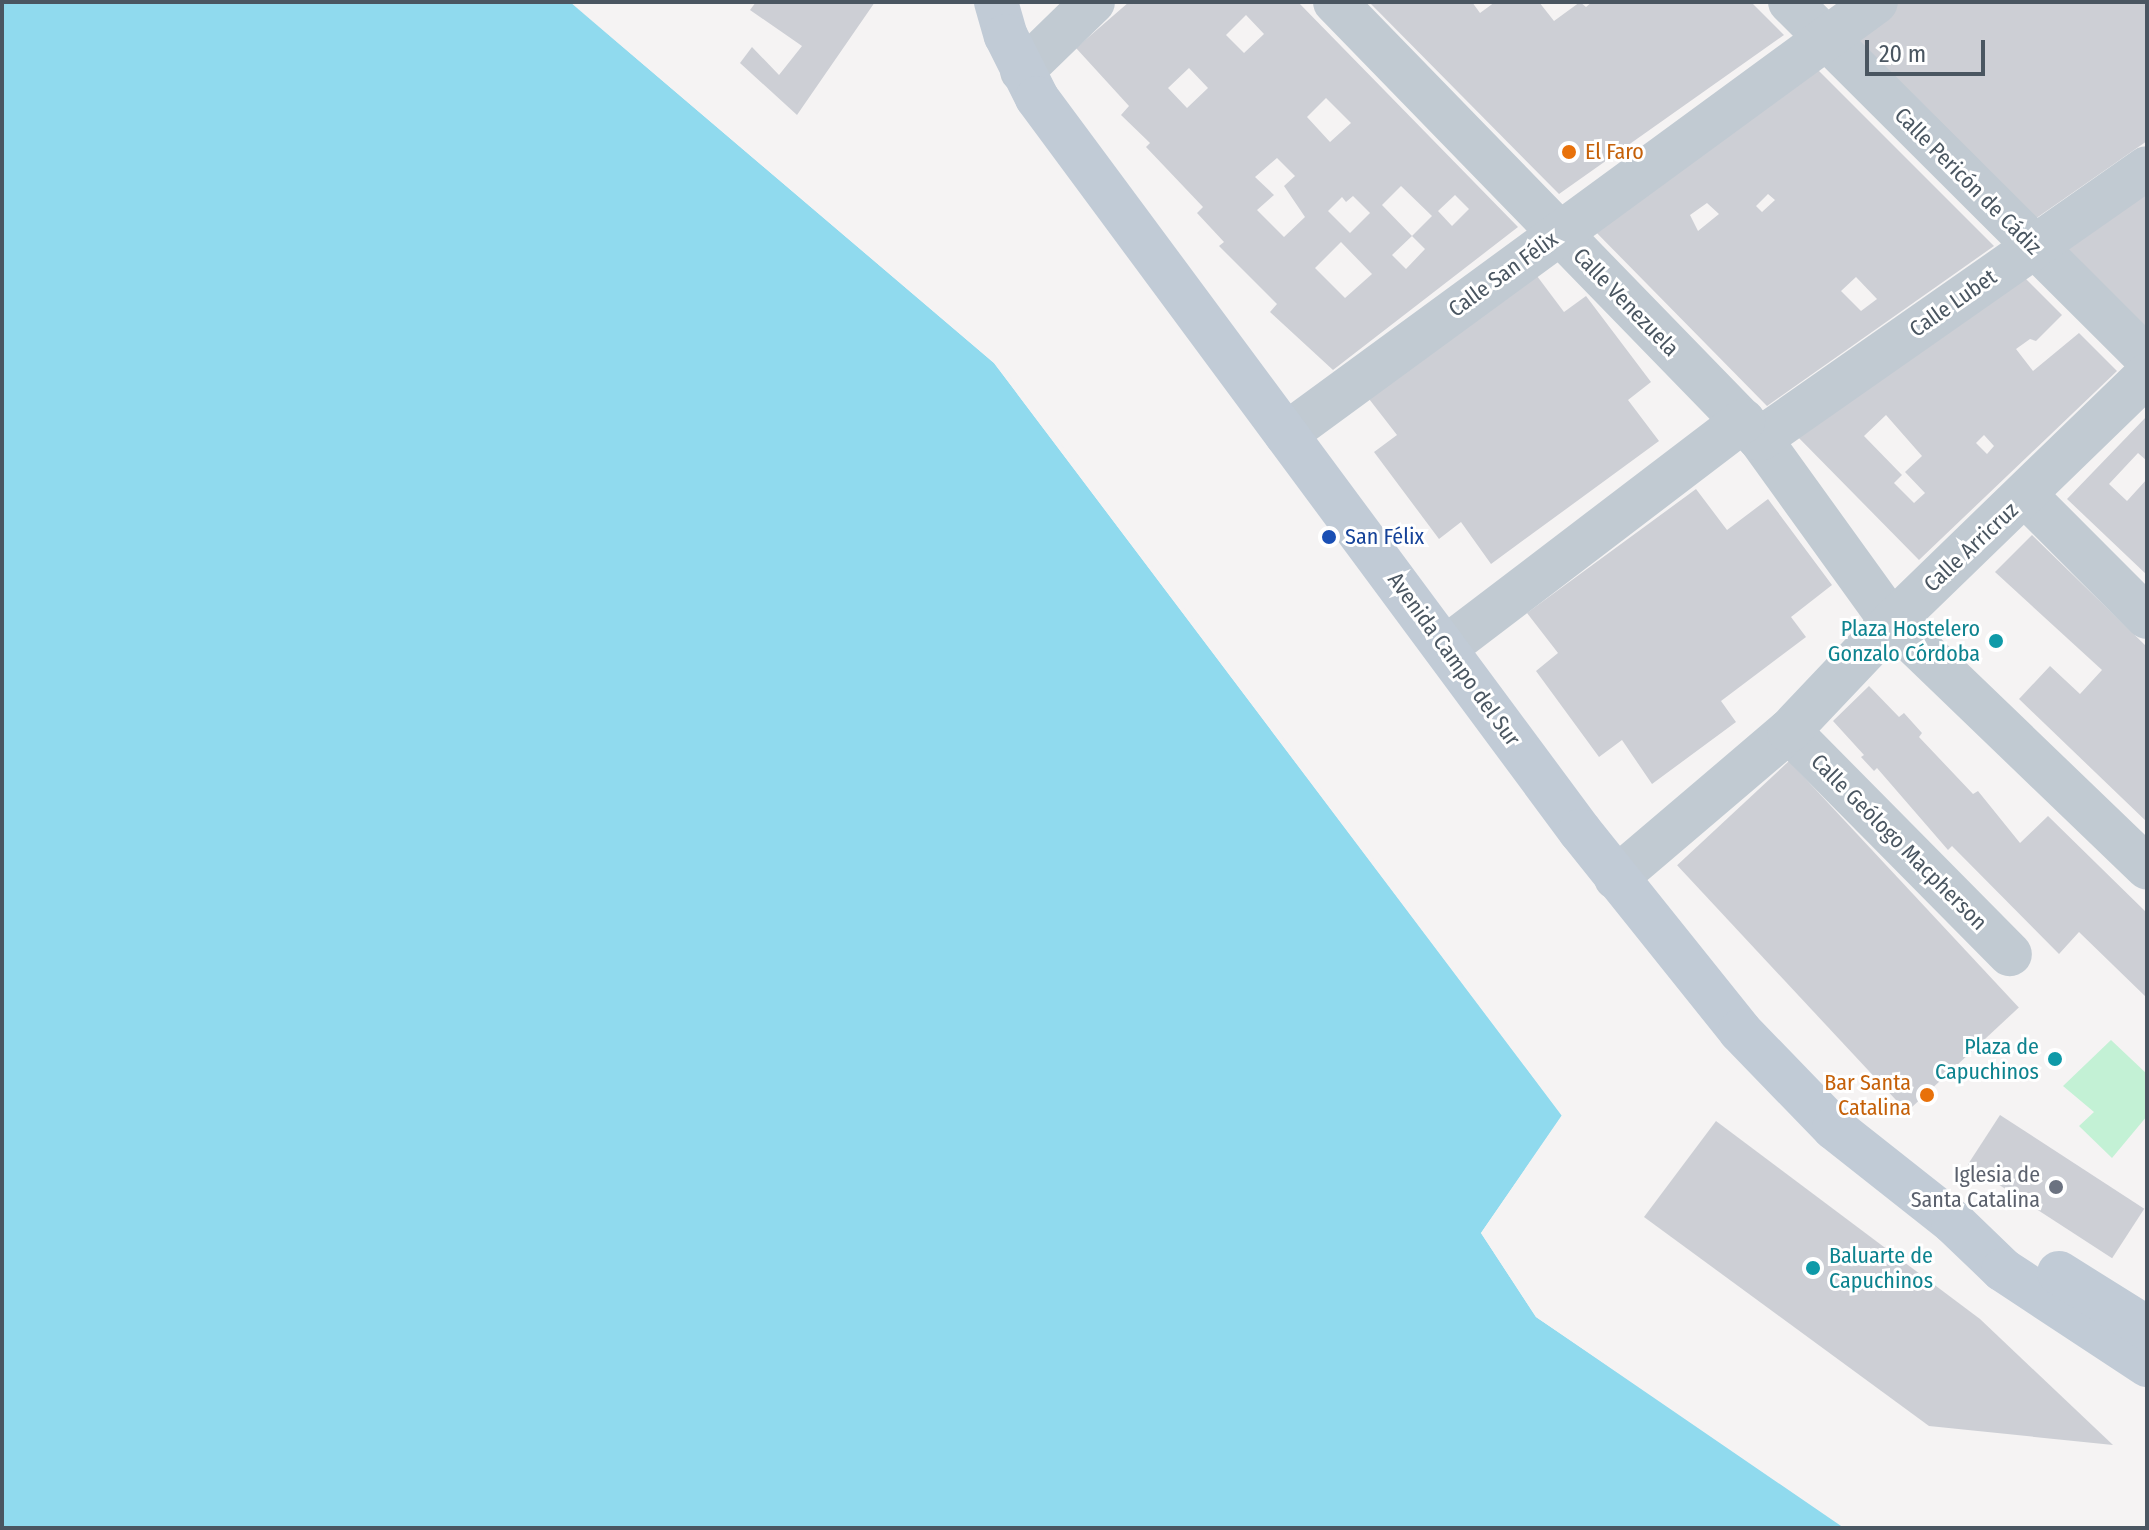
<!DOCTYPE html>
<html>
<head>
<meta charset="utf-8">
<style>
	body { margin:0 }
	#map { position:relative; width:2149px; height:1530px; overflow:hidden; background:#f5f3f3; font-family:"Fira Sans Condensed",sans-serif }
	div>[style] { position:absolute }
	.green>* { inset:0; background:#c3f1d5 }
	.water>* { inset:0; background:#90daee }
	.pier>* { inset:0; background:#f5f3f3 }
	.building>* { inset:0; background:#cdcfd5; transform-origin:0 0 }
	.street>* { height:44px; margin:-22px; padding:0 22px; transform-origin:22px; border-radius:22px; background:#c1cad2 }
	.secondary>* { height:44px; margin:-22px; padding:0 22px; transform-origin:22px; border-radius:22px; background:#c1cbd6 }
	.dots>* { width:22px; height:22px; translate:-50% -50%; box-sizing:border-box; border:4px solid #fff; border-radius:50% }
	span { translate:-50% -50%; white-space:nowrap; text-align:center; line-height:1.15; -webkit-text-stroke:6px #fff; paint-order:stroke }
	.food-label { font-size:22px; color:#c56008 }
	.left { translate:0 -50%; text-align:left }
	.right { translate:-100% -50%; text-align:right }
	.street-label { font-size:22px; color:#4a5661 }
	.transit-label { font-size:22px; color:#164399 }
	.culture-label { font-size:22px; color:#0d838f }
	.worship-label { font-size:22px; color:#5b616d }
	.frame { position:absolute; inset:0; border:4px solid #4a5661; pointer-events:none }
	.scale { position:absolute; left:1865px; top:40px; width:120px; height:36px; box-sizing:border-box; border:4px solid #4a5661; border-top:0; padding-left:10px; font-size:24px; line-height:28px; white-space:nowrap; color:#4a5661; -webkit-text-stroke:6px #fff; paint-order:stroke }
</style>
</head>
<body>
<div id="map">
	<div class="green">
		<i style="clip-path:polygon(2111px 1040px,2147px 1074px,2147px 1116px,2112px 1158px,2079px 1126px,2094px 1112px,2063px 1086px)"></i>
	</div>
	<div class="water">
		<i style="clip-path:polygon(2px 2px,570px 2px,994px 363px,1562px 1116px,1481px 1233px,1536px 1317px,1844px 1528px,2px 1528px)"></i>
	</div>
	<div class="pier">
		<i style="clip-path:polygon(570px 2px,997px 360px,1565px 1113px,1486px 1233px,1539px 1314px,1848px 1528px,1536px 1317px,1481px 1233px,1562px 1115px,994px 363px)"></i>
	</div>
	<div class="building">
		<i style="clip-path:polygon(756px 2px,875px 2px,797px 115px,740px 63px,752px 47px,779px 75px,802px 46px,750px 10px)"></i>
		<i style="clip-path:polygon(evenodd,1129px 2px,1298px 2px,1518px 227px,1333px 370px,1270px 312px,1277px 304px,1219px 246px,1224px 242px,1197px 213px,1203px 207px,1146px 147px,1150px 143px,1121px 115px,1129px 106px,1076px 48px,1129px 2px,1246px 15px,1264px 34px,1244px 53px,1226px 35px,1246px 15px,1129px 2px,1189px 68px,1208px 88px,1187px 108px,1168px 88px,1189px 68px,1129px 2px,1326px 98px,1351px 123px,1330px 142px,1307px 117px,1326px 98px,1129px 2px,1277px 158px,1295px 176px,1284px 186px,1305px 217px,1284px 237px,1257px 210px,1274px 195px,1255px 177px,1277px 158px,1129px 2px,1401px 186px,1432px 216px,1412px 236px,1425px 249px,1406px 269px,1392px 255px,1412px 236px,1382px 205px,1401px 186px,1129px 2px,1455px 195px,1469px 209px,1452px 226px,1438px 211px,1455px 195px,1129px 2px,1353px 196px,1370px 213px,1350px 233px,1328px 211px,1342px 197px,1346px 202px,1353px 196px,1129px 2px,1341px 242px,1372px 274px,1345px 298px,1315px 268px,1341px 242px)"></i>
		<i style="clip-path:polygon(1369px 2px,1472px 2px,1480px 13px,1495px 2px,1539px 2px,1554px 21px,1580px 2px,1586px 7px,1592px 2px,1751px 2px,1784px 35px,1559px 194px)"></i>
		<i style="clip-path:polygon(1898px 2px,2147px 2px,2147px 141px,2035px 219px,1852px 34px)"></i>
		<i style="clip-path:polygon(evenodd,1812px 64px,1994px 246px,1767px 406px,1588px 224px,1812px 64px,1768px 194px,1775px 200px,1762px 212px,1756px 206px,1768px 194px,1812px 64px,1707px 203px,1719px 214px,1698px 231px,1690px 215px,1707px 203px,1812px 64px,1856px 277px,1877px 299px,1861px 311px,1841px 291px,1856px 277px)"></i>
		<i style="clip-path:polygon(2147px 186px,2147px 332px,2067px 251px,2069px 240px)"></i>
		<i style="clip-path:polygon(1534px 272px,1564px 312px,1586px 296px,1651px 382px,1628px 400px,1659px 441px,1491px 564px,1461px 522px,1439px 539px,1374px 452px,1397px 435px,1366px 395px)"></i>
		<i style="clip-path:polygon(evenodd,2021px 274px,2062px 315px,2036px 341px,2030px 339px,2016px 349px,2033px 371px,2079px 333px,2117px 371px,1919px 560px,1794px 433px,2021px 274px,1886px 415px,1922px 456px,1905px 472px,1925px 493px,1914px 503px,1894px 483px,1902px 475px,1864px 436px,1886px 415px,2021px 274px,1984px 435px,1994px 446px,1987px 454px,1976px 443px,1984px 435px)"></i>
		<i style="clip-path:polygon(2147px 416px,2147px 461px,2138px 453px,2109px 484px,2127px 501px,2147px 479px,2147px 575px,2067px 499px)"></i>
		<i style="clip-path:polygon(1696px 489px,1727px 530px,1768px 499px,1832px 585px,1791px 617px,1806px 637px,1721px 701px,1736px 722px,1652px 784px,1622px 740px,1599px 757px,1536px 671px,1558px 653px,1527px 613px)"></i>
		<i style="clip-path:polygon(2032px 535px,2147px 647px,2147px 822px,2019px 699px,2050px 666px,2080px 694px,2102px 670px,1995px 572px)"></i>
		<i style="clip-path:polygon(1869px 686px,1899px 717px,1904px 713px,1922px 733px,1919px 737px,1973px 794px,1978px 791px,2020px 843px,2048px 816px,2147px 913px,2147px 998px,2079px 932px,2059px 954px,1952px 846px,1948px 850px,1877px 768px,1874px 771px,1861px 757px,1864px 755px,1833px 721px)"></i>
		<i style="left:1789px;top:761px;width:337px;height:153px;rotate:47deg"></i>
		<i style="left:2000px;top:1115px;width:172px;height:59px;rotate:33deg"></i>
		<i style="clip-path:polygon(1716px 1121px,1980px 1319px,2113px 1445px,1929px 1426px,1644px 1217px)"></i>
	</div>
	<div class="street">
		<i style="left:1335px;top:2px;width:610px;rotate:45.8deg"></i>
		<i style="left:1760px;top:439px;width:226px;rotate:54.2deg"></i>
		<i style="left:1892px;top:622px;width:354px;rotate:43.9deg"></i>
		<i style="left:1790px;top:2px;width:504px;rotate:44.92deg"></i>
		<i style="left:1022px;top:71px;width:99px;rotate:-44.2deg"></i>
		<i style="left:1286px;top:434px;width:731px;rotate:-36.21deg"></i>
		<i style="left:1760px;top:439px;width:472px;rotate:-35deg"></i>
		<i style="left:2026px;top:496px;width:171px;rotate:45deg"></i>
		<i style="left:1445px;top:648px;width:375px;rotate:-37.3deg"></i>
		<i style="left:1789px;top:731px;width:314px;rotate:45.3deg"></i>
		<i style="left:1616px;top:878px;width:227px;rotate:-40.4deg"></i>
		<i style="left:1789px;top:731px;width:150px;rotate:-46.6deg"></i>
		<i style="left:1892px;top:622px;width:355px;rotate:-44.1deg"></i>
	</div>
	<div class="secondary">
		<i style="left:996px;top:2px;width:35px;rotate:74deg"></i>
		<i style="left:1006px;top:36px;width:69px;rotate:63.4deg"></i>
		<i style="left:1037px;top:98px;width:912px;rotate:53.47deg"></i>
		<i style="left:1580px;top:831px;width:256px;rotate:51.3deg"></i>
		<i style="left:1740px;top:1031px;width:135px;rotate:45.9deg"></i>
		<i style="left:1834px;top:1128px;width:152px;rotate:38.3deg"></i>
		<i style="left:1953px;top:1222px;width:69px;rotate:43.8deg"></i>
		<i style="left:2003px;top:1270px;width:173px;rotate:33.4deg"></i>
		<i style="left:2059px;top:1273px;width:104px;rotate:32deg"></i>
	</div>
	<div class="dots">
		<i style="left:1569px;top:152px;background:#e8710a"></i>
		<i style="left:1329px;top:537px;background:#1a4fb4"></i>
		<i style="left:1996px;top:641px;background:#0f9aa8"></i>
		<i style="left:2055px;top:1059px;background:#0f9aa8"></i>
		<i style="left:1927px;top:1095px;background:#e8710a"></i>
		<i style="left:2056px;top:1187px;background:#6b7280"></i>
		<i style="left:1813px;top:1268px;background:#0f9aa8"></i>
	</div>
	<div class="food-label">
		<span class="left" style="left:1585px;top:152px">El Faro</span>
		<span class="right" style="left:1911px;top:1095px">Bar Santa<br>Catalina</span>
	</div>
	<div class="street-label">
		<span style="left:1968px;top:181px;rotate:45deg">Calle Pericón de Cádiz</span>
		<span style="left:1503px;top:274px;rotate:-36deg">Calle San Félix</span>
		<span style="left:1626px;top:302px;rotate:46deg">Calle Venezuela</span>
		<span style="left:1953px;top:303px;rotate:-35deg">Calle Lubet</span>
		<span style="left:1971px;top:547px;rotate:-43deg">Calle Arricruz</span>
		<span style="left:1454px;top:659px;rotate:54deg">Avenida Campo del Sur</span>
		<span style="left:1899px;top:842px;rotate:45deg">Calle Geólogo Macpherson</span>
	</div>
	<div class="transit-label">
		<span class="left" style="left:1345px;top:537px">San Félix</span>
	</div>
	<div class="culture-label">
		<span class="right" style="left:1980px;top:641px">Plaza Hostelero<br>Gonzalo Córdoba</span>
		<span class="right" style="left:2039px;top:1059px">Plaza de<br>Capuchinos</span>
		<span class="left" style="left:1829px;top:1268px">Baluarte de<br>Capuchinos</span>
	</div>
	<div class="worship-label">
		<span class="right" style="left:2040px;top:1187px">Iglesia de<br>Santa Catalina</span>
	</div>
	<div class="frame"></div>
	<div class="scale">20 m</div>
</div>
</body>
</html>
